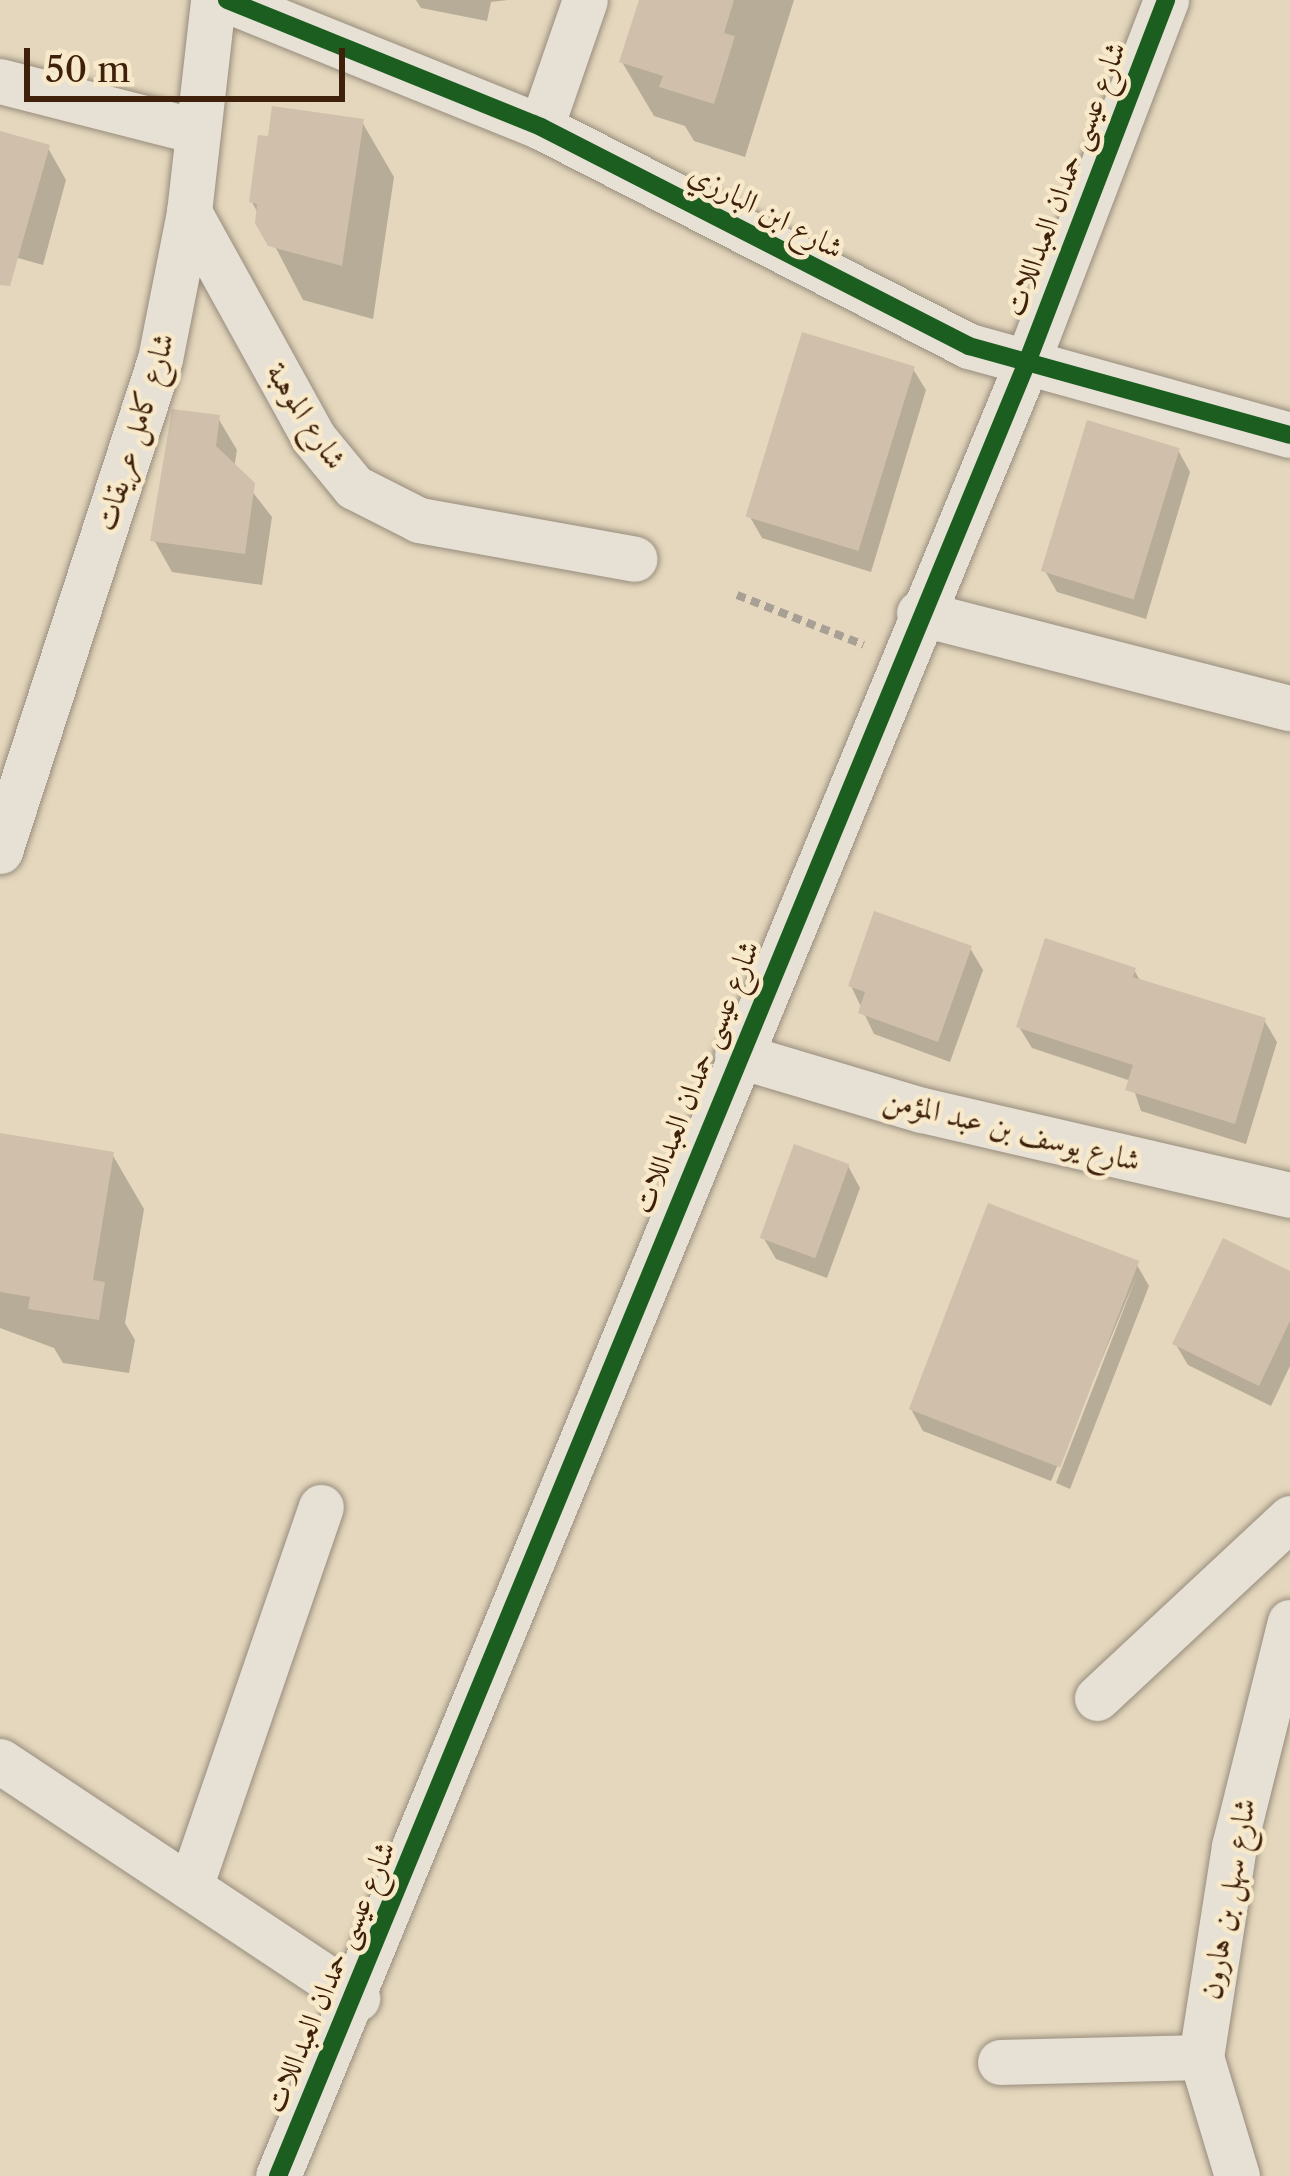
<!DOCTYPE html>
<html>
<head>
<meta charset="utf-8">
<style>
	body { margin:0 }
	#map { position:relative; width:1290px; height:2176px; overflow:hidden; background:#e4d7bd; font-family:"Libre Caslon Text",Amiri,serif }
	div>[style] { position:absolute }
	.shadow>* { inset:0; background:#0003 }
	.building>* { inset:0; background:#d0bfab; transform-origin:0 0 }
	.path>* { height:8px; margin-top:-4px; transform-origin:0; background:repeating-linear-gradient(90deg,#a8a094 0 9px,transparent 0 15px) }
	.roads { filter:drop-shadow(0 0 3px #988c7c) drop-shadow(0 0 3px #988c7c) }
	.minor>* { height:45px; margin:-22.5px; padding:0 22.5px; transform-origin:22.5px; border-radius:22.5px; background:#e7e1d5 }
	.cycleway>* { height:18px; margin:-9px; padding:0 9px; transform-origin:9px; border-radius:9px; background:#1b5e20 }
	span { translate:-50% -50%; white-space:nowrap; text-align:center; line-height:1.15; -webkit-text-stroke:9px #f7e9ca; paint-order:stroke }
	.street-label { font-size:30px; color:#3f200a }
	.scale { position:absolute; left:24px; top:48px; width:321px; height:54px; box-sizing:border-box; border:6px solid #3f200a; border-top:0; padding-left:15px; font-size:36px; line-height:42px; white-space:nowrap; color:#3f200a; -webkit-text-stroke:9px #f7e9ca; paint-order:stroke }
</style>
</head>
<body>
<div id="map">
	<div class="shadow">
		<i style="clip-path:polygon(416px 0,508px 0,491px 2px,487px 21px,421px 8px)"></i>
		<i style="clip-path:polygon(642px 0,794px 0,745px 157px,694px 141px,685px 126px,654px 116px,622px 62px)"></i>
		<i style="clip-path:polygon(362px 122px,394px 177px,373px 319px,303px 300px,252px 202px)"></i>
		<i style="clip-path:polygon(0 134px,48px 148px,66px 180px,43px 265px,0 253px)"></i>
		<i style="clip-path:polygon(913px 369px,926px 390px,871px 572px,762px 538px,750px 517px)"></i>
		<i style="clip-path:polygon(218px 418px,237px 450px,234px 468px,272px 517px,262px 585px,172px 572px,154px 540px)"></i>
		<i style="clip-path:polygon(1178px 450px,1190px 472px,1146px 619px,1057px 592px,1045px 571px)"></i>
		<i style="clip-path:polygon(970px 948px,983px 970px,950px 1062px,874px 1034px,851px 986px)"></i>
		<i style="clip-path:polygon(1134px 970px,1141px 982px,1264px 1020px,1277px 1042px,1246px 1144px,1141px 1111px,1131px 1081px,1032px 1048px,1019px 1027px)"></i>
		<i style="clip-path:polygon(0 1136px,112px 1154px,144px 1209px,125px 1323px,135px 1340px,129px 1373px,63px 1363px,54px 1348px,0 1328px)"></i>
		<i style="clip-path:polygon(848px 1166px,860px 1188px,827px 1278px,776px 1259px,763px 1237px)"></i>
		<i style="clip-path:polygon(1137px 1265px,1149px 1286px,1070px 1489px,1056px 1483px,1137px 1275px,1051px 1481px,923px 1431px,911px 1409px)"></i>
		<i style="clip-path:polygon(1290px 1275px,1290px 1366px,1271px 1406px,1188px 1365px,1175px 1343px)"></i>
	</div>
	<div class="building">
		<i style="clip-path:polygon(639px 0,734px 0,724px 33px,735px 36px,714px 104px,659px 87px,663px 76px,619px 62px)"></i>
		<i style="clip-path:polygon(272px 106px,364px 119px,342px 266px,268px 246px,255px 223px,257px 204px,249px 202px,258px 135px,268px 136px)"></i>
		<i style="clip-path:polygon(0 131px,50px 145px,10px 286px,0 285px)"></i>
		<i style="left:802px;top:332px;width:118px;height:193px;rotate:17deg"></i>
		<i style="clip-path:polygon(172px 409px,220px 415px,216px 446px,255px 483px,245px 554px,150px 541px)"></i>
		<i style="left:1087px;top:420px;width:97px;height:158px;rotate:17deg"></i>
		<i style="clip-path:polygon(874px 911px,972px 946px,938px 1042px,858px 1013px,865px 992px,848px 986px)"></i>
		<i style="clip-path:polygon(1045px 938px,1136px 968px,1133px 977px,1266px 1018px,1235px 1124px,1125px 1090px,1133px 1065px,1016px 1027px)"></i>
		<i style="clip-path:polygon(0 1133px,114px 1152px,93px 1280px,105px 1282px,99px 1320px,28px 1309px,30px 1297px,0 1292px)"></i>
		<i style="left:794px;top:1144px;width:59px;height:100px;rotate:20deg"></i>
		<i style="left:988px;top:1203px;width:162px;height:221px;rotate:21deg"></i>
		<i style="clip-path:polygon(1223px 1238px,1290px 1271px,1290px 1321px,1259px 1386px,1172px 1344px)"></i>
	</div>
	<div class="path">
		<i style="left:737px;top:595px;width:136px;rotate:21.5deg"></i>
	</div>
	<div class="roads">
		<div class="minor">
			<i style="left:227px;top:0;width:339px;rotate:22deg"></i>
			<i style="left:541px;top:127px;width:481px;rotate:27.1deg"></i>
			<i style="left:969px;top:346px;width:333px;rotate:15.5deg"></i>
			<i style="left:0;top:81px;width:202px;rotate:14.3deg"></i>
			<i style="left:541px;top:127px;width:134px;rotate:-70.9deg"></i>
			<i style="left:189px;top:212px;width:257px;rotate:61.1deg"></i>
			<i style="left:313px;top:437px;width:65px;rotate:50.6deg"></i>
			<i style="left:354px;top:487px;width:73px;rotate:26.9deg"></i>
			<i style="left:419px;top:520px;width:219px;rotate:10.2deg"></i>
			<i style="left:919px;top:613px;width:383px;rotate:14.4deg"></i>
			<i style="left:0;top:851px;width:517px;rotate:-71.99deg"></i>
			<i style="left:160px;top:359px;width:150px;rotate:-78.8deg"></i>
			<i style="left:189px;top:212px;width:213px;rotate:-83.5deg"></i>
			<i style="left:737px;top:1055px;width:193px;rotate:16.6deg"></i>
			<i style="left:922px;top:1110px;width:378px;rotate:13deg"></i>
			<i style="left:1097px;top:1698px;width:264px;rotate:-43deg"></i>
			<i style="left:0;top:1761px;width:429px;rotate:33.6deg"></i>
			<i style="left:190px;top:1887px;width:402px;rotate:-71deg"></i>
			<i style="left:1000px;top:2062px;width:201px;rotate:-1.4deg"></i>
			<i style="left:278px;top:2176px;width:1959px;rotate:-67.56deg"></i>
			<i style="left:1026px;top:365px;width:391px;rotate:-69deg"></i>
			<i style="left:1237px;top:2176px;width:124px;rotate:-106.8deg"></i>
			<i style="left:1201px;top:2057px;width:214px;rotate:-81.1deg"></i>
			<i style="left:1234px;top:1846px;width:231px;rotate:-76deg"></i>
		</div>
	</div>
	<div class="cycleway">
		<i style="left:227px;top:0;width:339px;rotate:22deg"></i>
		<i style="left:541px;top:127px;width:481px;rotate:27.1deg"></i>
		<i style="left:969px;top:346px;width:333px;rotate:15.5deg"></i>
		<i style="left:278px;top:2176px;width:1959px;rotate:-67.56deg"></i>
		<i style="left:1026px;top:365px;width:391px;rotate:-69deg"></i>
	</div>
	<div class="street-label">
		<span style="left:1065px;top:179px;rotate:-69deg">شارع عيسى حمدان العبداللات</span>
		<span style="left:766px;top:211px;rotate:28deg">شارع ابن البارزي</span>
		<span style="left:306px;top:416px;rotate:57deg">شارع الموهبة</span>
		<span style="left:135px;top:432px;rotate:-73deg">شارع كامل عريقات</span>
		<span style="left:696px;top:1077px;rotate:-68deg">شارع عيسى حمدان العبداللات</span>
		<span style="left:1012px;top:1130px;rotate:14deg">شارع يوسف بن عبد المؤمن</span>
		<span style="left:1228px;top:1899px;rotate:-80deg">شارع سهل بن هارون</span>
		<span style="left:330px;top:1977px;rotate:-67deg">شارع عيسى حمدان العبداللات</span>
	</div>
	<div class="scale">50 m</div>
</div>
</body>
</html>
